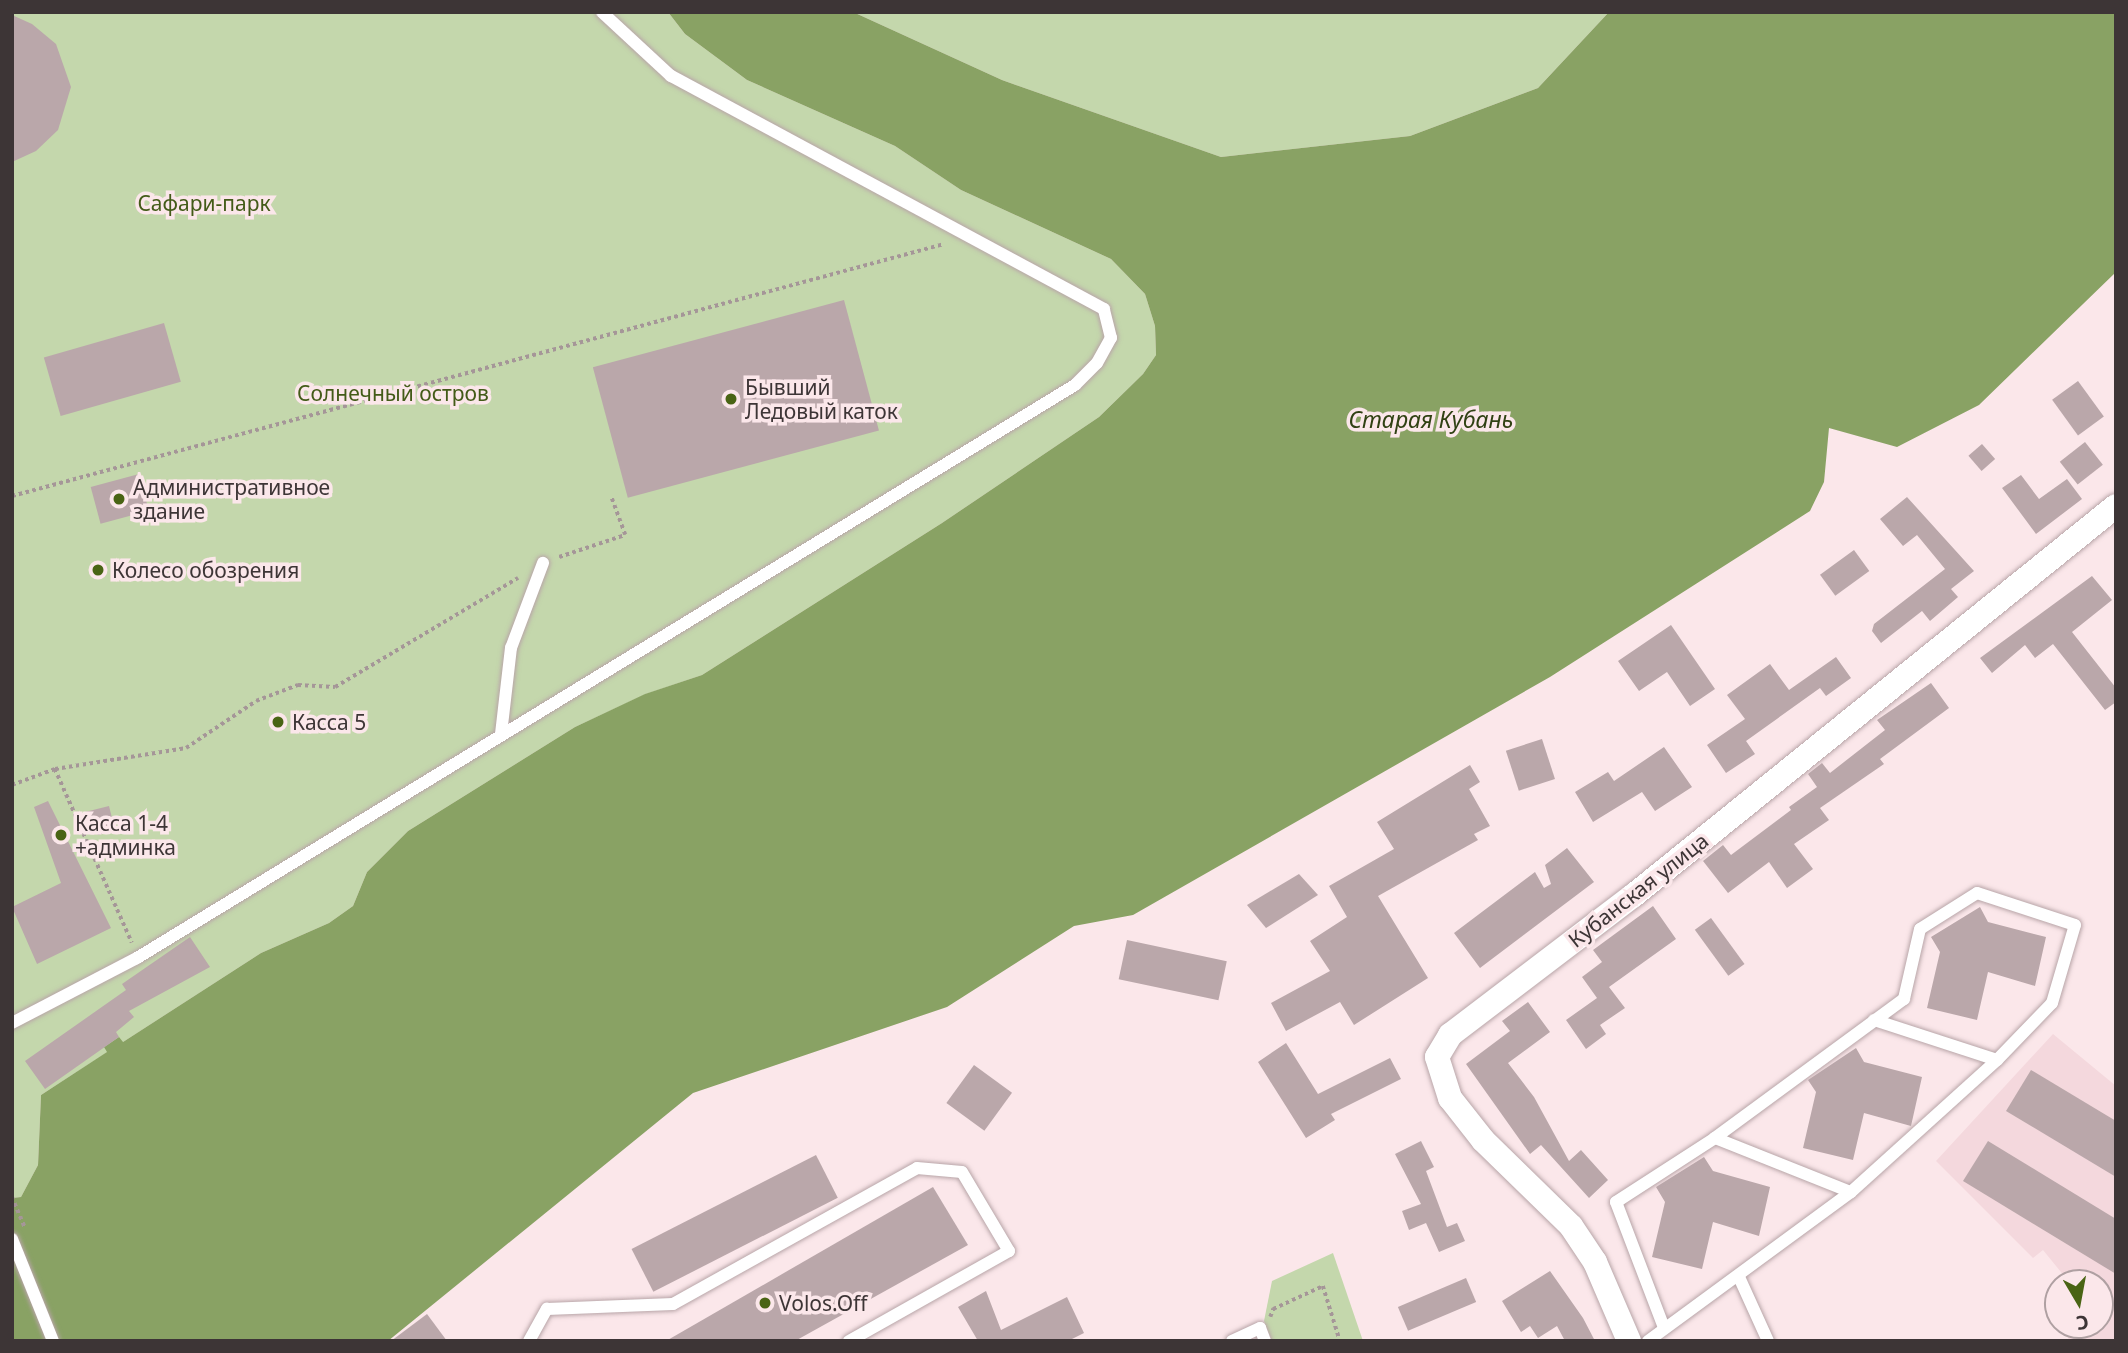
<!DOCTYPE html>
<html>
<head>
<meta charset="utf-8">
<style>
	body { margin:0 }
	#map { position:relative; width:2128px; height:1353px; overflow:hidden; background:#fbe7ea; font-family:"Noto Sans",sans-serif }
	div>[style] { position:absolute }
	.built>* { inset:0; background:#f4d8dd }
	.green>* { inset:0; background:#c4d7ac }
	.water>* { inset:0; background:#89a264 }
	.building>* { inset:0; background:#baa7aa; transform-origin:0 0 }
	.path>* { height:3.5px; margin-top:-1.75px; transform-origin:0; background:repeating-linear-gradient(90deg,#a59698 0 3.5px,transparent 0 7px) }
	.roads { filter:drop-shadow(0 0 2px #b8a5a8) drop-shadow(0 0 2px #b8a5a8) }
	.service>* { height:12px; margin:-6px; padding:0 6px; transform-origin:6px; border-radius:6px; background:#fff }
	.minor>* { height:24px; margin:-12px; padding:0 12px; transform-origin:12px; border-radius:12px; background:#fff }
	.dots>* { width:19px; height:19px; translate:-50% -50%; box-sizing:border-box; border:4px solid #fbe7ea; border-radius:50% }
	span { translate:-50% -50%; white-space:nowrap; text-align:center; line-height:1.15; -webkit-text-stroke:7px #fbe7ea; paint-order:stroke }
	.park-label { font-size:21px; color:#435b18 }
	.poi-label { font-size:21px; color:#3d3536 }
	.left { translate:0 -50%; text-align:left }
	.street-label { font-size:21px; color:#3d3536 }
	.water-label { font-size:23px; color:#304113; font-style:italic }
	.frame { position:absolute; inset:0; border:14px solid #3d3536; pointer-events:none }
	.north { position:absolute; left:2044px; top:1269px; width:70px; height:70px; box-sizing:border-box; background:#fbe7ea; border:2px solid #afa0a2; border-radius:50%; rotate:170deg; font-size:19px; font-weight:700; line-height:28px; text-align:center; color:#3d3536 }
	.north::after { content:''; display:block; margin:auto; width:24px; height:32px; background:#496414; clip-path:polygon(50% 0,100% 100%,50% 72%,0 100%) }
</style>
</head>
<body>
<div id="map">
	<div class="built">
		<i style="clip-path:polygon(2053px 1034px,2116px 1086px,2116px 1341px,2069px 1341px,2065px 1325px,2100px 1325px,2100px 1283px,2061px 1283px,2065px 1277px,2043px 1250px,2033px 1258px,1936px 1161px)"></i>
	</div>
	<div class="green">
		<i style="clip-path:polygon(12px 12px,668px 12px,685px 34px,747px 80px,895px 146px,961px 190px,1111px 259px,1145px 294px,1155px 326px,1156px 355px,1143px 374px,1099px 417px,942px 523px,702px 675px,646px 694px,575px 727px,408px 831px,367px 872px,353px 906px,329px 923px,261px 953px,41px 1095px,38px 1165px,21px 1197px,12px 1198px)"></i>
		<i style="clip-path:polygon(853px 12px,1609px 12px,1538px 88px,1410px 136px,1221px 157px,1002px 80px)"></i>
		<i style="clip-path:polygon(1333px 1253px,1363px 1341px,1272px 1341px,1264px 1321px,1272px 1281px)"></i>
	</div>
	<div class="water">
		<i style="clip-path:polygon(668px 12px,853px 12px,1002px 80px,1221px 157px,1410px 136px,1538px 88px,1609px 12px,2116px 12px,2116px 272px,1979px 405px,1897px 447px,1829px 428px,1824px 482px,1810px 511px,1550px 677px,1133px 915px,1074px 926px,947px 1007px,693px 1093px,388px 1341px,12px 1341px,12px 1198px,21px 1197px,38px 1165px,41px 1095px,107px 1052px,104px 1047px,119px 1037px,123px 1042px,261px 953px,329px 923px,353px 906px,367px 872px,408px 831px,575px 727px,645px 694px,702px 675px,942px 523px,1099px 417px,1143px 374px,1156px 355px,1155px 326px,1145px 294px,1111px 259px,961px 190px,895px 146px,747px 80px,685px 34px)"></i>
	</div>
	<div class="building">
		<i style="clip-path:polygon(12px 15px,32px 24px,56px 44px,71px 87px,58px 130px,36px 151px,12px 162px)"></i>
		<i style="left:844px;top:300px;width:135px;height:260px;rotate:75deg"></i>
		<i style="left:164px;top:323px;width:61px;height:125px;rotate:74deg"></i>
		<i style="left:2078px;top:381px;width:44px;height:32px;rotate:54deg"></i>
		<i style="left:2085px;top:442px;width:29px;height:32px;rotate:52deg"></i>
		<i style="left:1982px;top:444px;width:20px;height:18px;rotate:49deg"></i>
		<i style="left:139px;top:474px;width:38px;height:50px;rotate:75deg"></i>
		<i style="clip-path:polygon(2021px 475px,2039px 499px,2067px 479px,2082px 499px,2036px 534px,2002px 488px)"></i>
		<i style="clip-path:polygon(1907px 497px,1974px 571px,1951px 589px,1958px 597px,1930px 621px,1922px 611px,1881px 643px,1872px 631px,1874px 624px,1945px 569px,1917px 535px,1903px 546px,1880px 519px)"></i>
		<i style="left:1854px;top:550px;width:26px;height:42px;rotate:54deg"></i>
		<i style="clip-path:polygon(2092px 576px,2112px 600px,2072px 632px,2116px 688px,2116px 702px,2105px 710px,2053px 644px,2035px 658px,2025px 645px,1992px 673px,1980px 658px)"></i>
		<i style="clip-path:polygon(1671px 625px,1715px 689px,1690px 706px,1667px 672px,1639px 691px,1618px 661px)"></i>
		<i style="clip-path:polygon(1836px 657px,1851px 678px,1826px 696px,1820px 688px,1746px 741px,1755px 754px,1726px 773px,1707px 745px,1745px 719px,1727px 695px,1770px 664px,1789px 690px)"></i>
		<i style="clip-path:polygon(1931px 683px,1949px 708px,1880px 759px,1884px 764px,1820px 808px,1829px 820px,1794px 844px,1813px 869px,1787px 888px,1769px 862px,1728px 893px,1703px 861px,1723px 845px,1731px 855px,1791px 810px,1789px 807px,1817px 787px,1808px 774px,1822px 763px,1830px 773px,1885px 730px,1877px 720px)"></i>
		<i style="left:1542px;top:739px;width:42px;height:38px;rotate:72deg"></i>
		<i style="clip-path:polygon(1664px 747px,1692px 787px,1655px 811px,1642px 792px,1593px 822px,1575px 792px,1608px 772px,1614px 781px)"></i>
		<i style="clip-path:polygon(1470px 765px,1480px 782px,1469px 789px,1490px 826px,1474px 834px,1478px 840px,1378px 896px,1428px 978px,1354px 1025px,1340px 1002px,1286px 1031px,1271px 1003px,1330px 971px,1310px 941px,1347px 917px,1329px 886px,1394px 849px,1377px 822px)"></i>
		<i style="clip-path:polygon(48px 801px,111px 928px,37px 964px,12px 907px,61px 883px,34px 807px)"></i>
		<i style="clip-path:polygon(109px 806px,115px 830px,98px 835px,85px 812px)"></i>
		<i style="clip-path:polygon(1567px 848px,1594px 882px,1480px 968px,1454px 933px,1535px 872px,1544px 888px,1551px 884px,1545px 865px)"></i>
		<i style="clip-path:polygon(1299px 874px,1318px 895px,1266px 928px,1247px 905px)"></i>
		<i style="clip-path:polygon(1653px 906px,1676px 939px,1609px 987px,1625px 1008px,1600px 1025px,1606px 1034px,1586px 1049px,1566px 1020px,1597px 998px,1582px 977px,1602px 962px,1593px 950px)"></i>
		<i style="clip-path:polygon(1980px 907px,1988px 922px,2046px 937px,2035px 986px,1988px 972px,1977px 1020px,1927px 1008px,1940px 952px,1931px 937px)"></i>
		<i style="left:1711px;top:918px;width:57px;height:20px;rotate:54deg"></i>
		<i style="clip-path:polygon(190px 937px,210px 967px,129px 1011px,134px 1017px,116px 1032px,119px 1037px,45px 1089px,25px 1061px,126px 990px,122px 984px)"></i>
		<i style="left:1127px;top:940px;width:102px;height:40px;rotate:12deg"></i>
		<i style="clip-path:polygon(1528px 1002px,1550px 1032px,1508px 1063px,1534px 1097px,1569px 1161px,1581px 1150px,1608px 1180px,1589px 1198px,1541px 1145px,1530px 1154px,1466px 1064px,1510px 1031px,1502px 1021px)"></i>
		<i style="clip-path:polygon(1286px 1043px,1318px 1094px,1390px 1058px,1401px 1079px,1331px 1114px,1335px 1120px,1306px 1138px,1258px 1062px)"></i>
		<i style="clip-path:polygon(1856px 1048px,1864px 1062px,1922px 1077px,1911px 1126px,1864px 1113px,1853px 1160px,1803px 1148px,1816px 1092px,1808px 1080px)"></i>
		<i style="left:974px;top:1065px;width:47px;height:47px;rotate:36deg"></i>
		<i style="clip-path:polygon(2031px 1070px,2116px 1121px,2116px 1177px,2006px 1111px)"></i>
		<i style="clip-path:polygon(1421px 1141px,1434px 1167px,1426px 1171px,1447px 1227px,1457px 1223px,1465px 1241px,1439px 1252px,1426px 1223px,1409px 1230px,1402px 1211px,1421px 1204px,1395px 1154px)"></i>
		<i style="clip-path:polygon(1988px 1141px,2116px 1219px,2116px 1274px,1963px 1181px)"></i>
		<i style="left:816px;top:1155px;width:48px;height:207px;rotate:63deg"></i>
		<i style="clip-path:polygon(1704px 1157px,1713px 1171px,1770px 1187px,1759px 1236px,1713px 1222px,1702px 1269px,1652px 1257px,1665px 1202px,1656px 1187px)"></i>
		<i style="clip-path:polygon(933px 1187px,968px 1245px,795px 1341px,666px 1341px)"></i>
		<i style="clip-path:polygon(1550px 1271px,1583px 1318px,1595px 1341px,1565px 1341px,1557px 1326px,1538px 1338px,1530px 1326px,1521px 1332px,1502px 1301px)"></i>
		<i style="left:1466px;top:1278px;width:26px;height:74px;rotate:67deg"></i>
		<i style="clip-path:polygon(986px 1291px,1001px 1330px,1067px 1297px,1084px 1333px,1068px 1341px,978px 1341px,958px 1307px)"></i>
		<i style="clip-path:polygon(427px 1314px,447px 1341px,391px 1341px)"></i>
	</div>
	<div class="path">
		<i style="left:12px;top:496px;width:965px;rotate:-15.13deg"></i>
		<i style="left:559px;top:557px;width:70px;rotate:-18.4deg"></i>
		<i style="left:625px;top:535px;width:40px;rotate:-110.2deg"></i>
		<i style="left:55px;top:769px;width:133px;rotate:-9.1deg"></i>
		<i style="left:186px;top:748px;width:84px;rotate:-33.9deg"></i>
		<i style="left:256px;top:701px;width:45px;rotate:-20.9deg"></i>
		<i style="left:298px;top:685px;width:37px;rotate:3deg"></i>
		<i style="left:335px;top:687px;width:213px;rotate:-30.8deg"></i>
		<i style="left:12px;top:785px;width:46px;rotate:-20.4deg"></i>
		<i style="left:55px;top:769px;width:190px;rotate:66.1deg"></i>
		<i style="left:12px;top:1197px;width:34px;rotate:67deg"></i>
		<i style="left:1270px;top:1317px;width:9px;rotate:-69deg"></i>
		<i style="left:1273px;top:1309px;width:55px;rotate:-24.7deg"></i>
		<i style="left:1323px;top:1286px;width:58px;rotate:72.8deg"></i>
	</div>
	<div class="roads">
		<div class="service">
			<i style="left:501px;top:734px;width:87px;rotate:-83.4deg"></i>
			<i style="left:511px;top:648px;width:91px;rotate:-69.4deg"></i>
			<i style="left:1874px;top:1020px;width:129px;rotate:18deg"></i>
			<i style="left:12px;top:1023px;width:141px;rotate:-27.5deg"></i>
			<i style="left:137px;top:958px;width:1099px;rotate:-31.42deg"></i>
			<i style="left:1075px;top:385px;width:31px;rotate:-45deg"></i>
			<i style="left:1097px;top:363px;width:29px;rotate:-61deg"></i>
			<i style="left:1111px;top:338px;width:30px;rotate:-104deg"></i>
			<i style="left:1104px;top:309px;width:492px;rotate:-151.7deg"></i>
			<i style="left:671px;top:76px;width:94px;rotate:-137.2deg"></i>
			<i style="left:1715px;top:1138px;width:146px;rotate:21.7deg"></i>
			<i style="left:12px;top:1239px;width:110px;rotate:68.1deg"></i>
			<i style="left:1739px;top:1277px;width:70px;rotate:65.6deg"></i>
			<i style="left:529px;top:1341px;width:37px;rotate:-61deg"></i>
			<i style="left:547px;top:1309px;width:126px;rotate:-2.3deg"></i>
			<i style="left:673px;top:1304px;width:279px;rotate:-29.1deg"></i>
			<i style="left:917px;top:1168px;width:45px;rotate:5.1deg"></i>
			<i style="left:962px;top:1172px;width:92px;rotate:59.3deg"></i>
			<i style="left:1009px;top:1251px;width:184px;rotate:150.6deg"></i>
			<i style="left:1232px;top:1341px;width:31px;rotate:-25deg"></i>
			<i style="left:1260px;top:1328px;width:14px;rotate:69deg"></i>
			<i style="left:1648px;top:1341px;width:252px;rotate:-36.3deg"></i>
			<i style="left:1851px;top:1192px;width:197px;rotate:-42.1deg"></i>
			<i style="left:1997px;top:1060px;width:79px;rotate:-46deg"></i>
			<i style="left:2052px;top:1003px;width:81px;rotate:-73.6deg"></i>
			<i style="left:2075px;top:925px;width:103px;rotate:-161.9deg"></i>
			<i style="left:1977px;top:893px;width:67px;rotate:147.7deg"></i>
			<i style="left:1920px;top:929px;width:72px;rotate:102.9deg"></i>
			<i style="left:1904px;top:999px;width:235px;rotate:143.7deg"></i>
			<i style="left:1715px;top:1138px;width:118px;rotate:147.1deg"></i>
			<i style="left:1616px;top:1202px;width:135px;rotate:69.1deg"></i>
		</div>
		<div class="minor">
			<i style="left:1629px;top:1341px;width:86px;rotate:-113.3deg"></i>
			<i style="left:1595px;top:1262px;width:43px;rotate:-123.7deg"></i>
			<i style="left:1571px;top:1226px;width:123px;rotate:-135.7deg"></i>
			<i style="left:1483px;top:1140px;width:53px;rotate:-128.2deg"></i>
			<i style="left:1450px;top:1098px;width:43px;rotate:-107.6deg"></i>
			<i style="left:1437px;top:1057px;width:26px;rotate:-59deg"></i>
			<i style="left:1450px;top:1035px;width:231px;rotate:-37.3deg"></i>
			<i style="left:1634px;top:895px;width:619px;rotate:-38.91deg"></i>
		</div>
	</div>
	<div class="dots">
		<i style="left:731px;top:399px;background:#496414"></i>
		<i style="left:119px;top:499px;background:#496414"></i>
		<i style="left:98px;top:570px;background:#496414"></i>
		<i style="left:278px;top:722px;background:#496414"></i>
		<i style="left:61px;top:835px;background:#496414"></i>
		<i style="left:765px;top:1303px;background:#496414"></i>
	</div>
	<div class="park-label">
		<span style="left:204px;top:203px">Сафари-парк</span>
		<span style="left:393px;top:393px">Солнечный остров</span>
	</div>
	<div class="poi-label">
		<span class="left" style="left:745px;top:399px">Бывший<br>Ледовый каток</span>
		<span class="left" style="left:133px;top:499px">Административное<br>здание</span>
		<span class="left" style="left:112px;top:570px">Колесо обозрения</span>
		<span class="left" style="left:292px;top:722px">Касса 5</span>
		<span class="left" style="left:75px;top:835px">Касса 1-4<br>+админка</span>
		<span class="left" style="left:779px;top:1303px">Volos.Off</span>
	</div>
	<div class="street-label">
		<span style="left:1638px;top:890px;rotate:-38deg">Кубанская улица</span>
	</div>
	<div class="water-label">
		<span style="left:1431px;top:419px">Старая Кубань</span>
	</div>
	<div class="frame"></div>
	<div class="north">С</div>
</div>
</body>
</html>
